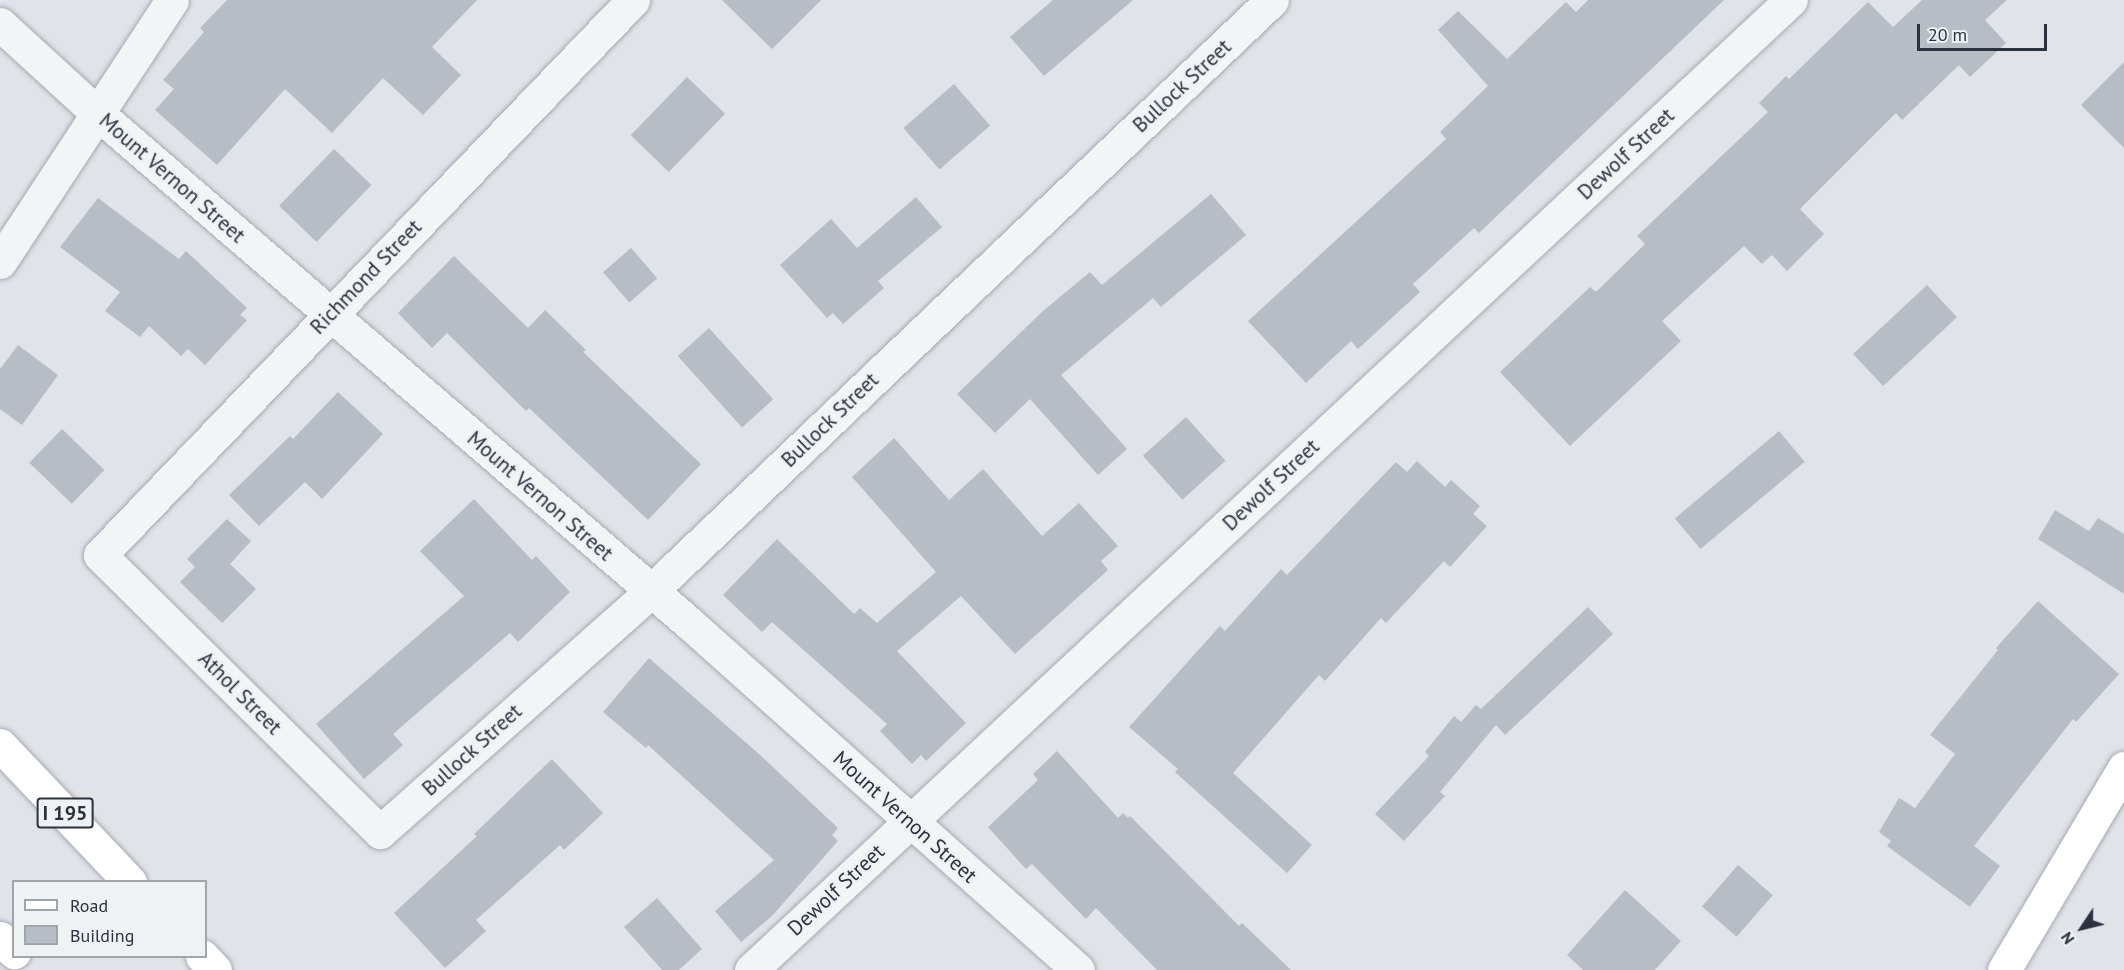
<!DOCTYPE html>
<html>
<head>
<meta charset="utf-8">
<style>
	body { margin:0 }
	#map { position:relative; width:2124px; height:970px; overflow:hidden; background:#e0e3e8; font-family:"PT Sans",sans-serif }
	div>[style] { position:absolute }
	.building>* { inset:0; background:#b7bdc4; transform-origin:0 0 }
	.roads { filter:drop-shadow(0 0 2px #a5aab2) drop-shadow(0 0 2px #a5aab2) }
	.minor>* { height:33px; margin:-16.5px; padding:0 16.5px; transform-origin:16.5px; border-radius:16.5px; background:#f2f4f6 }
	.major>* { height:33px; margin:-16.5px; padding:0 16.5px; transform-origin:16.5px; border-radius:16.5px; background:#fff }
	.highway>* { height:33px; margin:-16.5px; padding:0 16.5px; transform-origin:16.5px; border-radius:16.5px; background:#fff }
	span { translate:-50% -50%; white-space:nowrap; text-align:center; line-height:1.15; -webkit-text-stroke:5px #eff2f5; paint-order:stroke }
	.shield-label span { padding:2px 4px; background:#eff2f5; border:2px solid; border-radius:4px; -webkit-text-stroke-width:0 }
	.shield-label { font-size:20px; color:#29323e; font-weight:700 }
	.street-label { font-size:21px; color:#29323e }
	.legend { position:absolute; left:12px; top:880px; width:195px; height:78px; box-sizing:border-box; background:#eff2f5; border:2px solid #a0a5ac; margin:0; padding:8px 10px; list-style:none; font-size:18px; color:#29323e }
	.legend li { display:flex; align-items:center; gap:12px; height:30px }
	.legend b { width:30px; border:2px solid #a0a5ac }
	.north { position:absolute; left:2052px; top:898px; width:60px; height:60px; -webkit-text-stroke:4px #eff2f5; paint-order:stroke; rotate:235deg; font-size:16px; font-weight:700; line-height:24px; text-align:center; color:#29323e }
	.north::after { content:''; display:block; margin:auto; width:21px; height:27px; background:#29323e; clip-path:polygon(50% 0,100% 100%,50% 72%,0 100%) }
	.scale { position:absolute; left:1917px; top:24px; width:130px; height:27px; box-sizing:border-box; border:3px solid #29323e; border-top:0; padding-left:8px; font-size:18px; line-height:21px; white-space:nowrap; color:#29323e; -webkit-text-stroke:4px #eff2f5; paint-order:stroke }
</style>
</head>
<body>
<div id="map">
	<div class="building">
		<i style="clip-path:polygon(227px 0,477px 0,432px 47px,461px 75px,423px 115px,383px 78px,332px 133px,285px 89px,217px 165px,155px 110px,174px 89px,163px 80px,204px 32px,200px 28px)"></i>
		<i style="clip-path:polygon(722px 0,821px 0,772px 49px)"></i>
		<i style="clip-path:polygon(1053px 0,1133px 0,1044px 76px,1010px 37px)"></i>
		<i style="clip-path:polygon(1588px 0,1724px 0,1479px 233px,1474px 228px,1413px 284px,1420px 292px,1358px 349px,1351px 341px,1306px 383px,1248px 321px,1446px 139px,1440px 132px,1488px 86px,1438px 30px,1458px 11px,1507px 59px,1566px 2px,1576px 12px)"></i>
		<i style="clip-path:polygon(1922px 0,2007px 0,1985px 20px,2006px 43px,1970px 77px,1959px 65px,1902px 120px,1896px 113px,1800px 209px,1824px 234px,1787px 271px,1772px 255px,1762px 264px,1744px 246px,1662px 321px,1681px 341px,1570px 446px,1500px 372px,1590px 287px,1596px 292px,1645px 244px,1637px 236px,1768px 112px,1759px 103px,1786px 76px,1789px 79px,1868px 2px,1893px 27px)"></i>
		<i style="clip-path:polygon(2124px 62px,2124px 148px,2081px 105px)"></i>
		<i style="left:687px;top:77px;width:53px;height:81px;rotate:44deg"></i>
		<i style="left:954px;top:84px;width:55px;height:67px;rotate:49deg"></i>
		<i style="left:334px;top:149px;width:52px;height:79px;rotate:44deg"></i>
		<i style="clip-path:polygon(1211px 194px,1246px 235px,1161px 307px,1153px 298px,1061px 375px,1127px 449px,1098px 475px,1030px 399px,995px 433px,957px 394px,1043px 311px,1090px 272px,1102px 285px)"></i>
		<i style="clip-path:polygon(916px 197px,942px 227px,878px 281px,884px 288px,843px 324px,833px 313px,827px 318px,780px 265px,831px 219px,857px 248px)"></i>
		<i style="clip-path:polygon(98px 198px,179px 259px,186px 251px,247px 308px,240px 315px,247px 320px,205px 365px,188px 349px,181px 356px,149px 326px,140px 337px,105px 311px,120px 292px,60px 247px)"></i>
		<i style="left:631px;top:248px;width:40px;height:37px;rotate:49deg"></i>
		<i style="clip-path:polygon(454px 256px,528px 328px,545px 310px,586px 350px,583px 352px,701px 464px,648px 520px,529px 408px,526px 411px,447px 333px,432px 348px,398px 313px)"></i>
		<i style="left:1927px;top:285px;width:44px;height:101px;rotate:47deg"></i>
		<i style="left:709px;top:328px;width:96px;height:42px;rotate:48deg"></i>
		<i style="clip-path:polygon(18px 345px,58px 375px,22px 425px,0 409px,0 369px)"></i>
		<i style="clip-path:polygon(338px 392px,383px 434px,322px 499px,305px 482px,259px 526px,229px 495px,290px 436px,293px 439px)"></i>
		<i style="left:1186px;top:417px;width:59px;height:58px;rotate:48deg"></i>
		<i style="left:62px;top:429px;width:59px;height:47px;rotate:44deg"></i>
		<i style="left:1779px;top:431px;width:40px;height:136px;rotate:50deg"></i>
		<i style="clip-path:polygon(894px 438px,949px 500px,983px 469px,1042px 536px,1079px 503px,1118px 546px,1101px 561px,1108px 570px,1015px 654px,961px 596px,897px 651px,966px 723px,926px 761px,921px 755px,912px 764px,880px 731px,887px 724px,772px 622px,762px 632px,723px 595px,777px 539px,854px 614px,860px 608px,877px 623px,936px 572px,852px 477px)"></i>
		<i style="clip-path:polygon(1417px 461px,1445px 487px,1451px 480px,1480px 506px,1473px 514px,1487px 526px,1450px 567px,1444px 561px,1386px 623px,1381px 618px,1325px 681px,1319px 675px,1233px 773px,1312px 845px,1287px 873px,1175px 772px,1178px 769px,1129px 727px,1220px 626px,1225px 631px,1281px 569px,1287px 575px,1396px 462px,1407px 472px)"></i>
		<i style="clip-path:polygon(474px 499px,532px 560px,536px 556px,570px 592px,518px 642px,510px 633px,393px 734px,403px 745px,364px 779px,316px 724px,464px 596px,420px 551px)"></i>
		<i style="clip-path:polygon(2055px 510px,2089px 531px,2098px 518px,2124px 534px,2124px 594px,2038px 539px)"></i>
		<i style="clip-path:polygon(227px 519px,251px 541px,230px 564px,256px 589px,222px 623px,180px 582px,195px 567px,187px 559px)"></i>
		<i style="clip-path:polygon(2038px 601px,2119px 674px,2076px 722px,2073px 719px,1974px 846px,2000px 866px,1970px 907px,1887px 846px,1891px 841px,1879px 832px,1899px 798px,1915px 808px,1955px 754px,1930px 735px,1998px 650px,1996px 648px)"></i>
		<i style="clip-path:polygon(1588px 607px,1613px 634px,1505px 735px,1496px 725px,1440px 792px,1445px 796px,1404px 841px,1375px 814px,1429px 756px,1425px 752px,1454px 716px,1461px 722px,1476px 705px,1481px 709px)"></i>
		<i style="clip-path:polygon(649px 658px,759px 754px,838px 828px,832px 835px,838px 841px,772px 916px,741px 942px,715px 911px,774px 860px,648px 745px,646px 748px,603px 712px)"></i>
		<i style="clip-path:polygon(1057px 751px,1118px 818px,1123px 813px,1128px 818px,1130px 816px,1239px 926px,1242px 923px,1291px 970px,1157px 970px,1096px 908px,1086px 919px,1032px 864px,1026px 869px,988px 827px,1038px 780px,1033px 774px)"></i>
		<i style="clip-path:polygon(552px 759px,603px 813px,564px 850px,560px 845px,476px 920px,486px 931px,445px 968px,394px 913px,477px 836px,474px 834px)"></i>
		<i style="left:1738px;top:865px;width:46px;height:55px;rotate:41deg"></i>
		<i style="clip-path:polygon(1625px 890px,1681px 941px,1655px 970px,1583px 970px,1567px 955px)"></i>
		<i style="clip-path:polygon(657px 898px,702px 949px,679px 970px,662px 970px,624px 927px)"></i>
	</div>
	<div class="roads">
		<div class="minor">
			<i style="left:633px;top:0;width:769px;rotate:133.84deg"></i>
			<i style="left:100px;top:555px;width:394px;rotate:44.7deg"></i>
			<i style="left:380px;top:832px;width:363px;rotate:-41.6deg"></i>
			<i style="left:651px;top:591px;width:857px;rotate:-43.58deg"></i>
			<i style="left:0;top:24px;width:132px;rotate:42.5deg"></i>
			<i style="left:97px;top:113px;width:781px;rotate:40.74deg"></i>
			<i style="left:689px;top:623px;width:521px;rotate:41.73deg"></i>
			<i style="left:0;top:262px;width:313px;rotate:-56.7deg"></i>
			<i style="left:751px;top:970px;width:1422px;rotate:-43.01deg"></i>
		</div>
		<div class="major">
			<i style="left:2004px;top:970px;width:235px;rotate:-59.3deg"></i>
		</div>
		<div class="highway">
			<i style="left:0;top:745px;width:189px;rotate:46.5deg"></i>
			<i style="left:0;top:938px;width:20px;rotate:45deg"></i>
			<i style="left:202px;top:956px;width:19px;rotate:47deg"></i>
		</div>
	</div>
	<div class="shield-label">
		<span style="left:65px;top:813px">I 195</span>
	</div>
	<div class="street-label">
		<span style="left:1182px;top:86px;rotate:-43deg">Bullock Street</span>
		<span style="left:1626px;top:154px;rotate:-43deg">Dewolf Street</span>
		<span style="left:172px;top:178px;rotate:41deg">Mount Vernon Street</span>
		<span style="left:366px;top:277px;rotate:-46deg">Richmond Street</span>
		<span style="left:830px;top:420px;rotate:-44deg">Bullock Street</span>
		<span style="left:1271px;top:485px;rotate:-43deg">Dewolf Street</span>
		<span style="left:540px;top:496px;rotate:41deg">Mount Vernon Street</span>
		<span style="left:240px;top:693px;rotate:45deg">Athol Street</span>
		<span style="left:472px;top:750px;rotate:-42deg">Bullock Street</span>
		<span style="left:905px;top:817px;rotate:42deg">Mount Vernon Street</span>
		<span style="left:836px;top:890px;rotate:-43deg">Dewolf Street</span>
	</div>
	<ul class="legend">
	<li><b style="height:8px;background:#fff"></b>Road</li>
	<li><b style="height:16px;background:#b7bdc4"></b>Building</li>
	</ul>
	<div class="north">N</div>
	<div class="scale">20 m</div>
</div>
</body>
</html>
